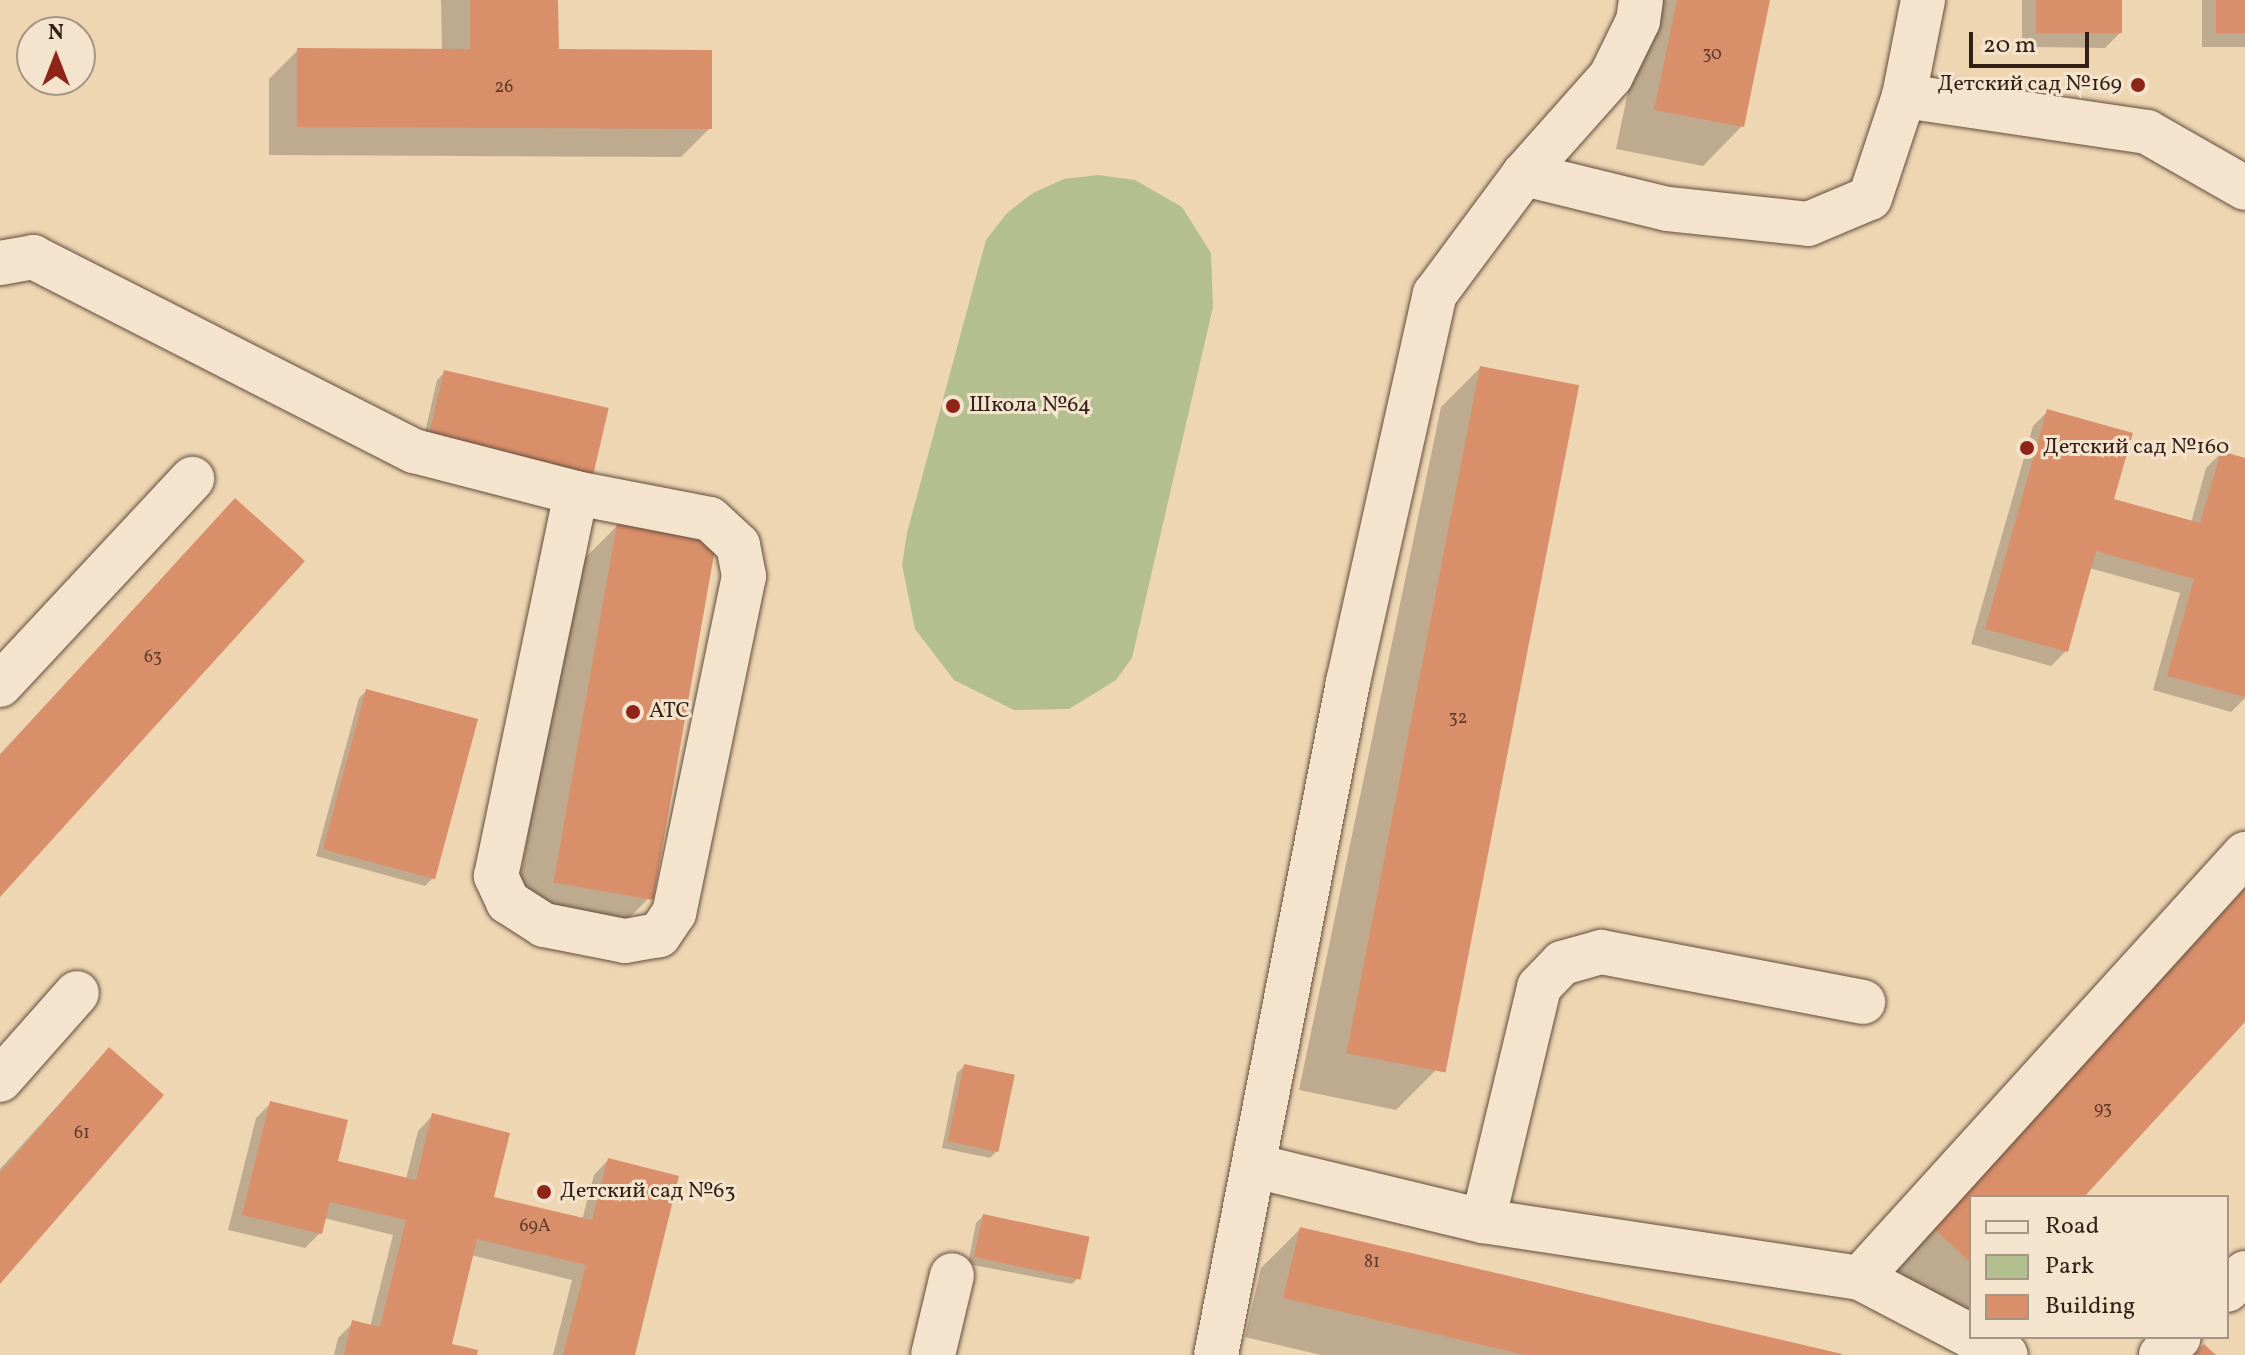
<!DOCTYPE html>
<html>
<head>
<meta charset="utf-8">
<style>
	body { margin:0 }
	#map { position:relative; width:2245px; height:1355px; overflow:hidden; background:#eed6b3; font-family:Vollkorn,serif }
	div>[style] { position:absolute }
	.green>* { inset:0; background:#b4bf90 }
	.shadow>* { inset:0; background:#0003; transform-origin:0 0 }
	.building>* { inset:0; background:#da8f6b; transform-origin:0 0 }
	.roads { filter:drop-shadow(0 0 2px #614d3c) drop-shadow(0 0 2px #614d3c) }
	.minor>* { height:44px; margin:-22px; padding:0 22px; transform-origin:22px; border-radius:22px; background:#f4e4ce }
	.dots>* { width:22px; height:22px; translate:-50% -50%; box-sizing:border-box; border:4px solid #f4e4ce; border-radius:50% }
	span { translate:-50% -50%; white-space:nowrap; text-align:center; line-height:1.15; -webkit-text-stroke:6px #f4e4ce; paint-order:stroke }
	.number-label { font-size:18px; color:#5c3b2a }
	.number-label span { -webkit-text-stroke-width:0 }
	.poi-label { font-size:22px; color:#321f15 }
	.right { translate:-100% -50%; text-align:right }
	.left { translate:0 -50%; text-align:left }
	.legend { position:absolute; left:1969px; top:1195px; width:260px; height:144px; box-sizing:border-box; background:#f4e4ce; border:2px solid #a69584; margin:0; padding:10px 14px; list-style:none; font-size:24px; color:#321f15 }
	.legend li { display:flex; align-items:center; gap:16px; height:40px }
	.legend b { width:40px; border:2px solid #a69584 }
	.north { position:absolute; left:16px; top:16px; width:80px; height:80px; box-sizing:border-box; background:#f4e4ce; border:2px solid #a69584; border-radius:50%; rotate:0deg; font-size:22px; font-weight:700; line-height:32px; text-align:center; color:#321f15 }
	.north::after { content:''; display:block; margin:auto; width:28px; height:36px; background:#8f2418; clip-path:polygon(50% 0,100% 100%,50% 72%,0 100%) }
	.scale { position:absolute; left:1969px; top:32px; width:120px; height:36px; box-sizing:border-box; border:4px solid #321f15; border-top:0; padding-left:10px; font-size:24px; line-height:28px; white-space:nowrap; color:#321f15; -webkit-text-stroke:6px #f4e4ce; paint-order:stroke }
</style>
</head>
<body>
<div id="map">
	<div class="green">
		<i style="clip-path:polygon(1098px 175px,1135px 180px,1182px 207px,1211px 253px,1213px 307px,1132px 658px,1116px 680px,1069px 709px,1014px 710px,954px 680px,915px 629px,902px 565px,907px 533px,986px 240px,1007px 213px,1033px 193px,1064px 179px)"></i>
	</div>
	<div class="shadow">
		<i style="clip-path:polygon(441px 0,556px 0,557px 51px,710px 128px,681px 157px,269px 155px,269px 79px,298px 50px,442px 50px)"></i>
		<i style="clip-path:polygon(1647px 0,1768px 0,1742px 126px,1703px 166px,1616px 149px)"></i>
		<i style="clip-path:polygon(2022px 0,2120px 0,2120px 33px,2105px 48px,2022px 47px)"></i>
		<i style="left:2202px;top:0;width:43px;height:47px"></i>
		<i style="clip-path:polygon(1480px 368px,1435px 1071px,1396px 1110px,1299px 1090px,1441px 407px)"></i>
		<i style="clip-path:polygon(444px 373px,590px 480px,421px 450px,437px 380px)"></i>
		<i style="clip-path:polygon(2048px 411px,2112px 501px,2191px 523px,2206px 468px,2221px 453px,2245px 460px,2245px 698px,2231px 712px,2153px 690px,2180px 593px,2089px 568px,2066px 651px,2051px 666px,1971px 644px,2033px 426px)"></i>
		<i style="clip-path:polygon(235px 501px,0 894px,0 754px)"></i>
		<i style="clip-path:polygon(618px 525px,648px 899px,609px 938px,512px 921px,578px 565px)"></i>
		<i style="clip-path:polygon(366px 691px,432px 879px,425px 886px,316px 856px,359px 698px)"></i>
		<i style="clip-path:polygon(2245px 888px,2245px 1019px,2082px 1197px,1971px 1197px,1971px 1315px,1959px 1327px,1895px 1268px)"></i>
		<i style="clip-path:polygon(109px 1049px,0 1281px,0 1169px)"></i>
		<i style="clip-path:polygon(964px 1066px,997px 1151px,990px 1158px,942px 1148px,957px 1073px)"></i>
		<i style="clip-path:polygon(271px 1103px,336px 1162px,406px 1179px,418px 1131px,432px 1116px,492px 1198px,582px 1220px,594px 1175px,608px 1160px,633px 1355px,553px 1355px,572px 1280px,471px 1255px,449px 1345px,475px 1355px,334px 1355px,338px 1338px,353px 1323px,370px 1327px,393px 1235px,324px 1218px,320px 1233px,305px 1248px,228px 1230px,256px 1118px)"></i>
		<i style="clip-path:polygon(983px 1216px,1079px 1277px,1072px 1284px,968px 1264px,976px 1223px)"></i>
		<i style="clip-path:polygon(1300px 1229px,1838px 1355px,1321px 1355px,1245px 1337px,1261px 1268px)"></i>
	</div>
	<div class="building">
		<i style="clip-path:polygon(470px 0,558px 0,559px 49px,712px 50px,712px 129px,297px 127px,297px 48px,470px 49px)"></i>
		<i style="clip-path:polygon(1677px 0,1770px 0,1744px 127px,1654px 110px)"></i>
		<i style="left:2036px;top:0;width:86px;height:33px"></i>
		<i style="left:2216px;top:0;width:29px;height:33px"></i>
		<i style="left:1480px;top:366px;width:101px;height:700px;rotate:11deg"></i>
		<i style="left:444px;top:370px;width:169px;height:75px;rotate:13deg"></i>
		<i style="clip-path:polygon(2047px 409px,2133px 433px,2114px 499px,2200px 523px,2221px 451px,2245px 458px,2245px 697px,2167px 676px,2194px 579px,2096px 551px,2068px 652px,1985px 629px)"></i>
		<i style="clip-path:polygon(235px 498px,305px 561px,0 897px,0 755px)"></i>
		<i style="left:617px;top:523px;width:101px;height:365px;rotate:10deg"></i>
		<i style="left:366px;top:689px;width:116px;height:166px;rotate:15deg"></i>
		<i style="clip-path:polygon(2245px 889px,2245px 1022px,2084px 1197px,1971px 1197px,1971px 1263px,1933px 1228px)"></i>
		<i style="clip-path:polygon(109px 1047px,164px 1095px,0 1284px,0 1173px)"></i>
		<i style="left:964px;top:1064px;width:52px;height:79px;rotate:12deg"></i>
		<i style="clip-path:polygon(270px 1101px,348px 1120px,338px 1161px,416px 1180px,432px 1113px,510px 1133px,494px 1197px,592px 1220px,608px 1158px,679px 1176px,635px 1355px,563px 1355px,586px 1265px,477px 1239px,452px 1344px,478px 1350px,477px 1355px,344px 1355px,352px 1320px,380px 1327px,406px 1220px,330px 1202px,322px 1234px,242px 1215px)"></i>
		<i style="left:983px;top:1214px;width:109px;height:44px;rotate:12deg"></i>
		<i style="clip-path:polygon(1300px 1227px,1842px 1354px,1842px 1355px,1525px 1355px,1283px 1298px)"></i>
		<i style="clip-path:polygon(2204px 1344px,2216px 1355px,2194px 1355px)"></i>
	</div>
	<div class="roads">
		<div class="minor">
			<i style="left:1904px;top:96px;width:246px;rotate:8.4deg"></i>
			<i style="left:2147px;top:132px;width:113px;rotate:29.7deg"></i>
			<i style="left:1524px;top:174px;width:148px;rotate:13.7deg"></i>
			<i style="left:1668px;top:209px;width:141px;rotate:6.1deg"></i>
			<i style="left:1808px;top:224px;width:67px;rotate:-22.8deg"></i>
			<i style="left:1870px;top:198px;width:108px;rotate:-71.6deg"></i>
			<i style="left:1904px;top:96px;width:98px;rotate:-78.8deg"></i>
			<i style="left:0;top:263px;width:34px;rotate:-10deg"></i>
			<i style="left:33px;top:257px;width:428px;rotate:27deg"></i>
			<i style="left:414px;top:451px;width:167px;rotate:14.5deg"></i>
			<i style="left:576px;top:493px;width:136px;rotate:11deg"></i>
			<i style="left:710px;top:519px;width:38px;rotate:43deg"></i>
			<i style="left:738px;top:545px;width:32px;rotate:79deg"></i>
			<i style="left:744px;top:576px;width:344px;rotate:101.7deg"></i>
			<i style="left:674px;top:913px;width:27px;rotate:124deg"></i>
			<i style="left:659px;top:935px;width:35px;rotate:170deg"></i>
			<i style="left:625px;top:941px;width:83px;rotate:-168.8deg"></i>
			<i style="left:544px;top:925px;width:43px;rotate:-147.4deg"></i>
			<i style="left:508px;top:902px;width:29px;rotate:-115deg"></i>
			<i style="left:496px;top:876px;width:391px;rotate:-78.2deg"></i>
			<i style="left:0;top:685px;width:282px;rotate:-47deg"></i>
			<i style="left:0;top:1080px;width:116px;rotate:-48.5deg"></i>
			<i style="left:1255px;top:1166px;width:235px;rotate:13.6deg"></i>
			<i style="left:1483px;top:1221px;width:381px;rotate:8.6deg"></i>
			<i style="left:1860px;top:1278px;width:573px;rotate:-47.76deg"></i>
			<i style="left:1483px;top:1221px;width:241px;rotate:-76.5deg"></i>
			<i style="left:1539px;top:987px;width:33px;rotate:-46deg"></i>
			<i style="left:1562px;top:963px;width:41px;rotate:-15.8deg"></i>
			<i style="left:1601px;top:952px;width:267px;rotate:10.8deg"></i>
			<i style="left:1860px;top:1278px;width:125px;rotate:27.6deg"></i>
			<i style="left:2227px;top:1290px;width:25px;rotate:-43deg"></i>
			<i style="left:1972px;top:1337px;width:38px;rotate:28deg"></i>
			<i style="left:933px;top:1355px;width:82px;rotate:-76.6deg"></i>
			<i style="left:1216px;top:1355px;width:686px;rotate:-78.9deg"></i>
			<i style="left:1348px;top:682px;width:398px;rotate:-77.4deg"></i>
			<i style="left:1435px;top:294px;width:149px;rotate:-53.4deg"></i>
			<i style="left:1524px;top:174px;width:131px;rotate:-48.4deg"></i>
			<i style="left:1611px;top:76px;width:61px;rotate:-63.9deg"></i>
			<i style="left:1638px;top:21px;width:21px;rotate:-82deg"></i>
			<i style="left:2161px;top:1355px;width:25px;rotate:-45deg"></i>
		</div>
	</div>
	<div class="dots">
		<i style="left:2138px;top:85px;background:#8f2418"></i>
		<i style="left:953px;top:406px;background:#8f2418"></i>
		<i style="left:2027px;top:448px;background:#8f2418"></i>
		<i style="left:633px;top:712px;background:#8f2418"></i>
		<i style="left:544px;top:1192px;background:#8f2418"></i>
	</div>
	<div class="number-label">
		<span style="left:1712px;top:55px">30</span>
		<span style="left:504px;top:88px">26</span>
		<span style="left:153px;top:658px">63</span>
		<span style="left:1458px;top:719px">32</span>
		<span style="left:2103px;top:1110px">93</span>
		<span style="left:82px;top:1134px">61</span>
		<span style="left:535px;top:1227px">69А</span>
		<span style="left:1372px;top:1263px">81</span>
	</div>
	<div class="poi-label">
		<span class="right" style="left:2122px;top:85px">Детский сад №169</span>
		<span class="left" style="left:969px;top:406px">Школа №64</span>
		<span class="left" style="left:2043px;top:448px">Детский сад №160</span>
		<span class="left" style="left:649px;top:712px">АТС</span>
		<span class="left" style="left:560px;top:1192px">Детский сад №63</span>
	</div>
	<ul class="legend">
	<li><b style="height:10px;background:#f4e4ce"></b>Road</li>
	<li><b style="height:22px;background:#b4bf90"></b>Park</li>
	<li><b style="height:22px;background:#da8f6b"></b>Building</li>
	</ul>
	<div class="north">N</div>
	<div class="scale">20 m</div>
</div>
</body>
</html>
